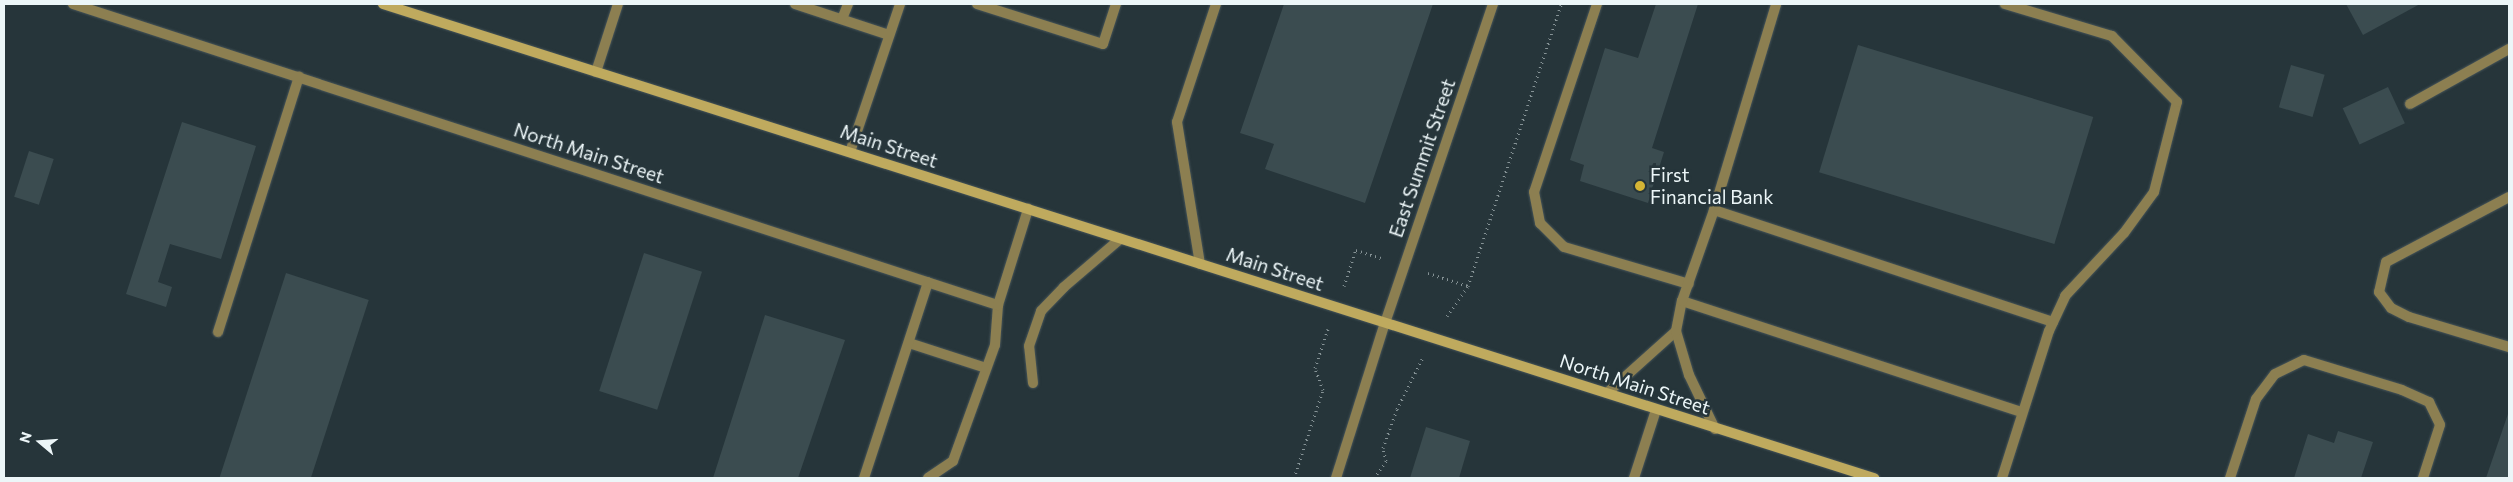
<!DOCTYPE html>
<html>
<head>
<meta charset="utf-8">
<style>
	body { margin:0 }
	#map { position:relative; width:2513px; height:482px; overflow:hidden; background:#26353a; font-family:Commissioner,sans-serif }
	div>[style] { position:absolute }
	.building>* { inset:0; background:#3b4c50; transform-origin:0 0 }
	.path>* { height:3px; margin-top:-1.5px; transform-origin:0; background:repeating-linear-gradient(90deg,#869396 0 1px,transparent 0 5px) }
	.roads { filter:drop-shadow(0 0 1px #465458) drop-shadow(0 0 1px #465458) }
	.service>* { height:10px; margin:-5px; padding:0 5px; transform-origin:5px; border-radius:5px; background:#8c7f51 }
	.minor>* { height:10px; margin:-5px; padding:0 5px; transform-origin:5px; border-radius:5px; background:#8c7f51 }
	.tertiary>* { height:10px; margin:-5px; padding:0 5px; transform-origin:5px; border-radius:5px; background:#8c7f51 }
	.secondary>* { height:10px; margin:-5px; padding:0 5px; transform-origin:5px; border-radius:5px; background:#bfaa5e }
	.dots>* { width:14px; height:14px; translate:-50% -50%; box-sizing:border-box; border:2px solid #26353a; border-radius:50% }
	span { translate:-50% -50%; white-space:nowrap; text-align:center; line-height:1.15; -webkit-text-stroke:5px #26353a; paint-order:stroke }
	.street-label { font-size:19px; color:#ecf6f8 }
	.poi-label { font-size:19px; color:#ecf6f8 }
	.left { translate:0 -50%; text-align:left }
	.frame { position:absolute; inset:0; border:5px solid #ecf6f8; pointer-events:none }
	.north { position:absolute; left:15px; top:417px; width:50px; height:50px; -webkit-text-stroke:4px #26353a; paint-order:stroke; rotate:288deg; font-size:14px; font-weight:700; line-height:20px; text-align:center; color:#ecf6f8 }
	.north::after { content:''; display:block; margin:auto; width:18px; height:22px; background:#ecf6f8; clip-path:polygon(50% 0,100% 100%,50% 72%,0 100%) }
</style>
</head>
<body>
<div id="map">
	<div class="building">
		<i style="clip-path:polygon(1284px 4px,1433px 4px,1365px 203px,1265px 169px,1274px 144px,1240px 133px)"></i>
		<i style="clip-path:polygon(1656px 4px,1698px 4px,1652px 148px,1664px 152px,1648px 203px,1580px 181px,1584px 165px,1570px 160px,1605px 48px,1638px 58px)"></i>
		<i style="clip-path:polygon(2346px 4px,2420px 4px,2363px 35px)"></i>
		<i style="left:1858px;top:45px;width:246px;height:133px;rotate:17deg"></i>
		<i style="left:2291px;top:65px;width:35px;height:44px;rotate:16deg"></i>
		<i style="left:2388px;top:87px;width:40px;height:50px;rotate:65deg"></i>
		<i style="clip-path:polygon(182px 122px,256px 146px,221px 259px,170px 244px,158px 282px,172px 287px,166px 307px,126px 294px)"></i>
		<i style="left:29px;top:151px;width:26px;height:48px;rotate:18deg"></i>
		<i style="left:644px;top:253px;width:61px;height:145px;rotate:18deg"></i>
		<i style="left:286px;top:273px;width:87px;height:216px;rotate:18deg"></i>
		<i style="clip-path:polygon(765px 315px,845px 340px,798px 478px,713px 478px)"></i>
		<i style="clip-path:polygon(2509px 411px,2509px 478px,2486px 478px)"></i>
		<i style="clip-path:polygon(1426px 427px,1470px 441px,1459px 478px,1410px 478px)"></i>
		<i style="clip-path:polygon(2338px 431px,2373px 442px,2361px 478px,2294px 478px,2308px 434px,2334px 443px)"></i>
	</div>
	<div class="path">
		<i style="left:1428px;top:273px;width:42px;rotate:18deg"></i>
		<i style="left:1344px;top:286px;width:38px;rotate:-72deg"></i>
		<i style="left:1356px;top:250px;width:26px;rotate:18deg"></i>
		<i style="left:1447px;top:316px;width:37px;rotate:-55deg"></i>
		<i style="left:1468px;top:286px;width:297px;rotate:-71.7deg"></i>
		<i style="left:1294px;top:478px;width:93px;rotate:-71.8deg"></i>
		<i style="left:1323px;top:390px;width:23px;rotate:-110deg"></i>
		<i style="left:1315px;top:368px;width:41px;rotate:-71.6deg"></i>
		<i style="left:1374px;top:478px;width:21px;rotate:-55deg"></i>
		<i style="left:1386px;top:461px;width:13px;rotate:-103deg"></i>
		<i style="left:1383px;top:448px;width:41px;rotate:-70.3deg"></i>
		<i style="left:1397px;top:409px;width:56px;rotate:-63.4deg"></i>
	</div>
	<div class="roads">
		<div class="service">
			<i style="left:795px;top:4px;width:99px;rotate:18.3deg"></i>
			<i style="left:977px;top:4px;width:132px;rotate:17.6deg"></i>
			<i style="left:1103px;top:44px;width:42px;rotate:-72deg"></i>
			<i style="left:1597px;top:4px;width:198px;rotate:108.5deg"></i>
			<i style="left:1534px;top:192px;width:32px;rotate:79deg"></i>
			<i style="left:1540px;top:223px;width:34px;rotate:45deg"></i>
			<i style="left:1564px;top:247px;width:130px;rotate:16.5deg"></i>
			<i style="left:842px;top:19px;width:16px;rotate:-68deg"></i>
			<i style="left:596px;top:72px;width:71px;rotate:-72.1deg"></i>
			<i style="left:2410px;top:104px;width:113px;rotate:-29.1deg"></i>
			<i style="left:850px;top:152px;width:156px;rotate:-71.3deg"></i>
			<i style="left:2509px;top:197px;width:139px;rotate:152.1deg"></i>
			<i style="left:2386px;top:262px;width:31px;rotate:103deg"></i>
			<i style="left:2379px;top:292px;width:20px;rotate:53deg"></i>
			<i style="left:2391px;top:308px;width:20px;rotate:27deg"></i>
			<i style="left:2409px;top:317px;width:104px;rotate:16.7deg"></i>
			<i style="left:1714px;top:210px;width:357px;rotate:18.3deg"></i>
			<i style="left:1200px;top:264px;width:144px;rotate:-99.2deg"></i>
			<i style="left:1177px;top:122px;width:124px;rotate:-71.7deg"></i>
			<i style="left:1682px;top:301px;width:357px;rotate:18.1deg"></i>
			<i style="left:218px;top:332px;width:268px;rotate:-72.4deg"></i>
			<i style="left:909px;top:343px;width:81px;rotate:18deg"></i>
			<i style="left:1033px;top:383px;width:37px;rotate:-96deg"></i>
			<i style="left:1029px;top:346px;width:37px;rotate:-71deg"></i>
			<i style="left:1041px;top:311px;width:33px;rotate:-46deg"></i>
			<i style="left:1064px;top:287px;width:74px;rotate:-40.6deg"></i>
			<i style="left:1607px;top:393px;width:93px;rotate:-41.9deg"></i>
			<i style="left:1715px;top:429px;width:60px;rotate:-115.7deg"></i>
			<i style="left:1689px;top:375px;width:46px;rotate:-106.5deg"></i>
			<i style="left:1676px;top:331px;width:31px;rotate:-79deg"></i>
			<i style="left:1682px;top:301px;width:96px;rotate:-70.6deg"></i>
			<i style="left:1714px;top:210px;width:215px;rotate:-73.2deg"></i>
			<i style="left:864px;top:478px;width:206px;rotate:-71.9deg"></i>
			<i style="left:928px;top:478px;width:30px;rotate:-34deg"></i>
			<i style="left:953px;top:461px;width:123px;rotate:-70.1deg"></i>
			<i style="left:995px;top:345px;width:40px;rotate:-85.7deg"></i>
			<i style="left:1634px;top:478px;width:71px;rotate:-72.1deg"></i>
			<i style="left:2002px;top:478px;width:154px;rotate:-72.3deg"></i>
			<i style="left:2049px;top:331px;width:38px;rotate:-65deg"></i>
			<i style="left:2065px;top:296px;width:86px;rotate:-46.9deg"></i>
			<i style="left:2124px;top:233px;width:51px;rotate:-53.8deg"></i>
			<i style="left:2154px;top:192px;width:93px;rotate:-75.7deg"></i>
			<i style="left:2177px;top:102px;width:93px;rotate:-134.6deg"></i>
			<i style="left:2112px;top:36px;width:112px;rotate:-163.3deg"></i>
			<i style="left:2230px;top:478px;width:83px;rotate:-71.8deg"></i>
			<i style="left:2256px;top:399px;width:31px;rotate:-53deg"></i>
			<i style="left:2275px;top:374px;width:32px;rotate:-26deg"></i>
			<i style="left:2304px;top:360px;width:102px;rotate:17deg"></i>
			<i style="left:2402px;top:390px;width:30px;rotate:24deg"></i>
			<i style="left:2429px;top:402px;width:25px;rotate:64deg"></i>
			<i style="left:2440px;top:425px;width:56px;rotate:107.8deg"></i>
		</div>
		<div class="minor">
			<i style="left:73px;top:4px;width:973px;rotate:18.03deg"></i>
			<i style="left:998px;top:305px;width:101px;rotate:-72.6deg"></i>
		</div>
		<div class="tertiary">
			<i style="left:1336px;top:478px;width:163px;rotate:-72.5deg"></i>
			<i style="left:1385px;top:323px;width:337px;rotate:-71.3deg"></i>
		</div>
		<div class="secondary">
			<i style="left:383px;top:4px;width:1565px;rotate:17.64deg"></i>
		</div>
	</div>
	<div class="dots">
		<i style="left:1640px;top:186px;background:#d5b535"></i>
	</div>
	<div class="street-label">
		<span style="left:889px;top:146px;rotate:18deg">Main Street</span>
		<span style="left:589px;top:153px;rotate:18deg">North Main Street</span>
		<span style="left:1422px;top:158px;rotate:-71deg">East Summit Street</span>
		<span style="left:1275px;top:269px;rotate:18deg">Main Street</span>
		<span style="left:1635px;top:384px;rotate:18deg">North Main Street</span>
	</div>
	<div class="poi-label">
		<span class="left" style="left:1650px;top:186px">First<br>Financial Bank</span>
	</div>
	<div class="frame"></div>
	<div class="north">N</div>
</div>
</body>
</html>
